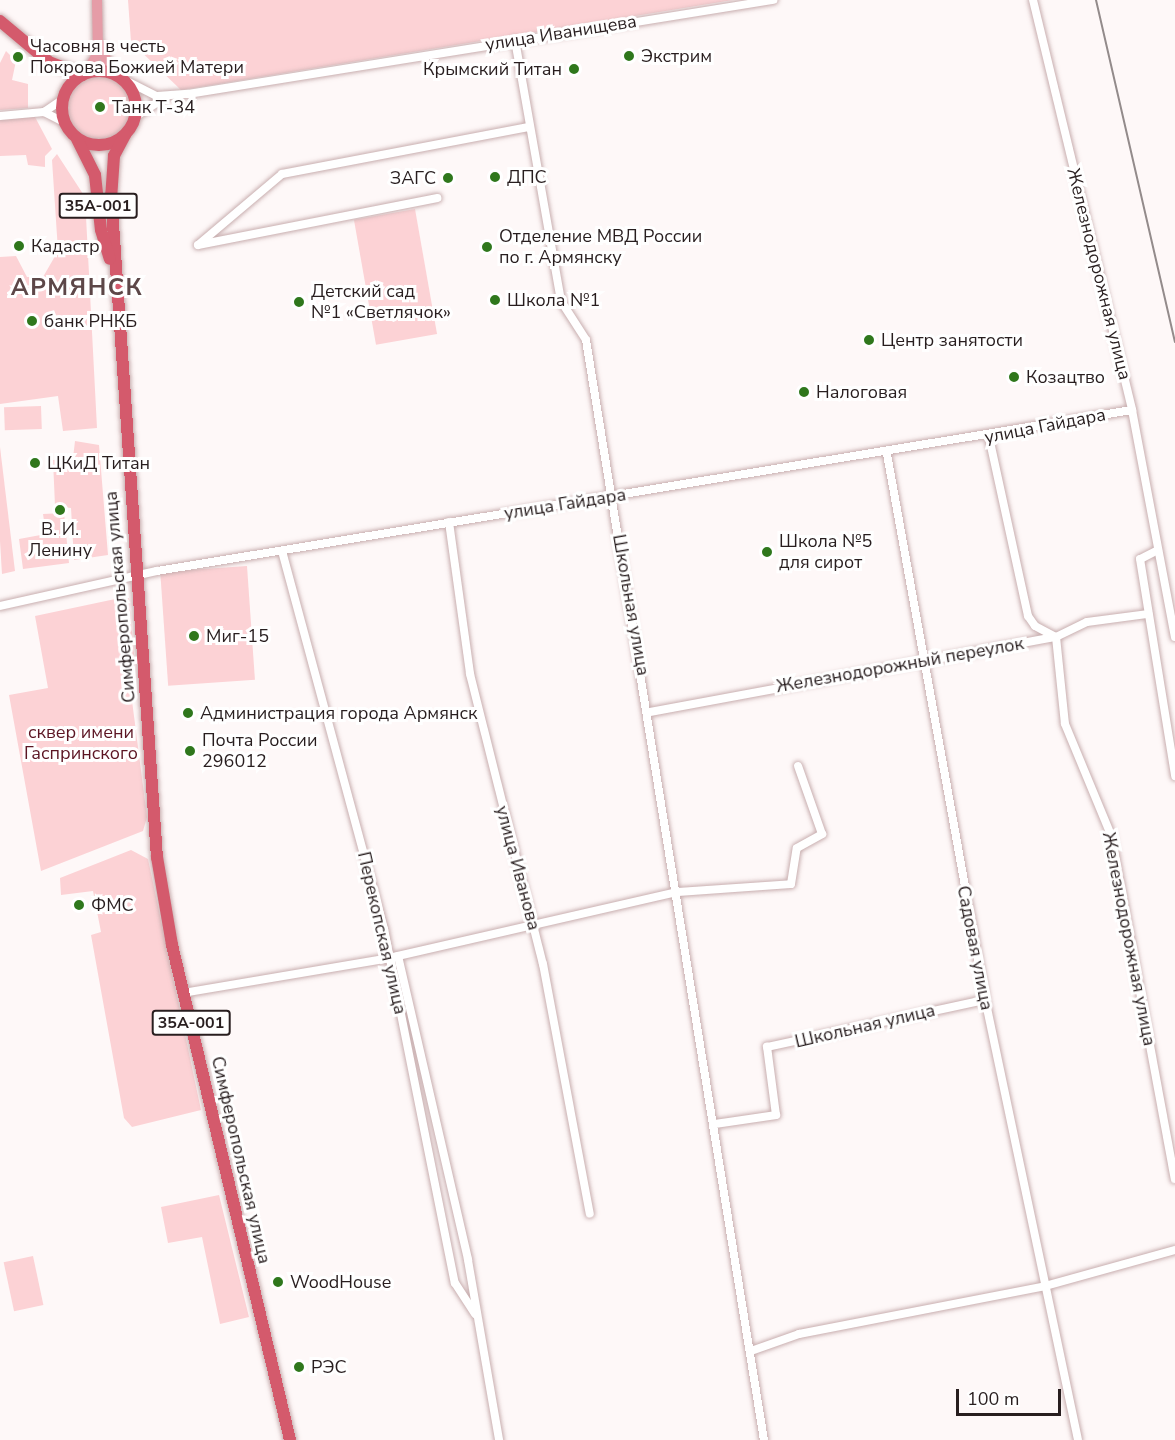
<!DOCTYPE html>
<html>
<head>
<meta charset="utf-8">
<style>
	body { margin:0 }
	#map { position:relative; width:1175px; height:1440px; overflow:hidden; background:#fef8f8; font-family:"Nunito Sans",sans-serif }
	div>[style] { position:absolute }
	.green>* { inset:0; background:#fcd2d5; transform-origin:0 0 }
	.round { border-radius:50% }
	.roads { filter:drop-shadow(0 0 2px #c8aeaf) drop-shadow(0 0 2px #c8aeaf) }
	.minor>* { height:8px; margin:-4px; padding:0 4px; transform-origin:4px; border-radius:4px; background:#fff }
	.major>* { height:10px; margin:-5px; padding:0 5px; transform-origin:5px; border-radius:5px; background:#e59ca7 }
	.highway>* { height:12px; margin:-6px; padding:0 6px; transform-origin:6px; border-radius:6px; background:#d45a6c }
	.highway>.ring { margin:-6px; padding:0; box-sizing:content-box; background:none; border:12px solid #d45a6c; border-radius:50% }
	.rail>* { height:2px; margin:-1px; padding:0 1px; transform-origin:1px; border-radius:1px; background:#938b8b }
	.dots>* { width:16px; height:16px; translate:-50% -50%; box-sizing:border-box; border:3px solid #fff; border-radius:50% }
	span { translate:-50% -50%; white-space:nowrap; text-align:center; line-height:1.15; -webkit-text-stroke:6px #fff; paint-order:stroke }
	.shield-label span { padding:2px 4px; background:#fff; border:2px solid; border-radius:4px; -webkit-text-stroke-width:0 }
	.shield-label { font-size:16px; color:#281e1f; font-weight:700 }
	.street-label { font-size:18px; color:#281e1f }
	.poi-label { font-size:18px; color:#281e1f }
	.left { translate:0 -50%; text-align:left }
	.right { translate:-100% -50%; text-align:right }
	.park-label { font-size:18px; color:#5c1523 }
	.district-label { font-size:24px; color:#5d4748; font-weight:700; letter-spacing:1.5px }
	.scale { position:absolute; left:956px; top:1389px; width:105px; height:27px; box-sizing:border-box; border:3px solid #281e1f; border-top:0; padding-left:8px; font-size:18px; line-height:21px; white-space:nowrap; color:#281e1f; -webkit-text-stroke:4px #fff; paint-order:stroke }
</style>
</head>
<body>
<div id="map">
	<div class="green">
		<i style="clip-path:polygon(128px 0,733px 0,181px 90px,131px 42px)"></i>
		<i style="clip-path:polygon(6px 51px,16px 61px,12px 80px,28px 84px,28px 108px,0 110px,0 63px)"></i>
		<i class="round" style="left:66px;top:76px;width:64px;height:64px"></i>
		<i style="clip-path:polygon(35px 117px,52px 149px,45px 156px,45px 167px,28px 165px,26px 155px,0 156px,0 119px)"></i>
		<i style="clip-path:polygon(57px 154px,85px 197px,97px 428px,63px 431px,58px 396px,0 404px,0 257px,16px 256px,27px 277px,43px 277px,58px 251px,52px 160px)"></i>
		<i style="left:415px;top:209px;width:127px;height:62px;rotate:80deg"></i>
		<i style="left:41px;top:406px;width:23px;height:37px;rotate:88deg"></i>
		<i style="clip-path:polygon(75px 441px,99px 445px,108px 555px,74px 560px,71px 508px,55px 506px,53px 460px,73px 458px)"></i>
		<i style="clip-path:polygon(0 447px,15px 571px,2px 574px,0 541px)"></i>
		<i style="clip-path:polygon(64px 513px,69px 563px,23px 569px,19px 539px,46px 534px,43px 514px)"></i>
		<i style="left:247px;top:566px;width:114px;height:87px;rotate:86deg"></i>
		<i style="clip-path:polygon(120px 598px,129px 598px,135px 664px,130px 685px,147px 817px,143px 831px,41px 871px,9px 695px,48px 688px,35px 616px)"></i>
		<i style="clip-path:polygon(131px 850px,148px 859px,201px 1110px,132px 1127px,124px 1118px,91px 935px,101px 932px,93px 891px,61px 895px,60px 878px)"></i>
		<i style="clip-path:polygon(219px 1195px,249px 1317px,220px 1324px,202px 1237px,168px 1243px,161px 1207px)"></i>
		<i style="left:33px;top:1256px;width:50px;height:30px;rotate:78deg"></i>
	</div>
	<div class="roads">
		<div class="minor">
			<i style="left:1033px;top:0;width:422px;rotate:76.4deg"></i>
			<i style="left:1132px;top:410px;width:231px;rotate:79.3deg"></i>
			<i style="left:515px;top:40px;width:265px;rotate:80deg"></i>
			<i style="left:561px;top:301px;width:46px;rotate:57.3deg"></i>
			<i style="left:586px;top:340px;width:1114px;rotate:80.81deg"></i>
			<i style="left:123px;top:79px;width:38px;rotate:27deg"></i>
			<i style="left:157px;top:96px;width:31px;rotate:-4deg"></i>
			<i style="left:188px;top:94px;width:593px;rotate:-9.13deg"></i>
			<i style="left:44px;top:112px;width:23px;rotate:-34deg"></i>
			<i style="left:0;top:116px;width:44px;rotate:-5.2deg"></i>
			<i style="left:44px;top:112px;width:22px;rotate:27deg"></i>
			<i style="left:135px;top:117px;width:35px;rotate:-33deg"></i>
			<i style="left:198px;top:245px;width:110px;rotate:-40.2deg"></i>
			<i style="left:282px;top:174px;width:251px;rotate:-10.8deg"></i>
			<i style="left:198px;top:245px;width:244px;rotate:-11.1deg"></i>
			<i style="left:989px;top:437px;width:183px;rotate:77.7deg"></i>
			<i style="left:1028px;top:616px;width:12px;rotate:55deg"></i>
			<i style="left:1035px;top:626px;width:24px;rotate:28deg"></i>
			<i style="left:1056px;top:637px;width:87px;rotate:84.1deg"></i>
			<i style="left:1065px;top:724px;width:120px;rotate:67.5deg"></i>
			<i style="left:1111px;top:835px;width:350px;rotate:79.5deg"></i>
			<i style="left:887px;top:454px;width:563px;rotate:79.77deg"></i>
			<i style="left:987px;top:1008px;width:441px;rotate:78.1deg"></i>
			<i style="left:449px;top:522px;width:153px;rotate:82.1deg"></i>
			<i style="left:470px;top:674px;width:299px;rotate:75.9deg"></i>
			<i style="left:543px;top:964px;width:254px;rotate:79.4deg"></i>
			<i style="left:1158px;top:550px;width:20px;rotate:153deg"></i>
			<i style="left:1140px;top:559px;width:220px;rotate:80.8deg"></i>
			<i style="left:282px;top:551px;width:392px;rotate:74.9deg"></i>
			<i style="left:384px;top:929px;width:361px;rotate:78.7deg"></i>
			<i style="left:455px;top:1283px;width:37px;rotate:57deg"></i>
			<i style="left:0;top:606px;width:161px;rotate:-12.6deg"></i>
			<i style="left:157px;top:571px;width:988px;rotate:-9.38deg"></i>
			<i style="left:650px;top:712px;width:413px;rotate:-10.5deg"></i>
			<i style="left:1056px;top:637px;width:34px;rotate:-26deg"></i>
			<i style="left:1087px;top:622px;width:62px;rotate:-7.5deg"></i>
			<i style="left:398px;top:956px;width:312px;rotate:77deg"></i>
			<i style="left:468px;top:1260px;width:183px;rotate:80.2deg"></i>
			<i style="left:183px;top:993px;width:209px;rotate:-9.6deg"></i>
			<i style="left:389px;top:958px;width:296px;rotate:-12.9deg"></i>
			<i style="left:678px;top:892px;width:113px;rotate:-4deg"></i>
			<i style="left:791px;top:884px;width:36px;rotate:-81deg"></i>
			<i style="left:797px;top:848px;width:29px;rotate:-29deg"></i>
			<i style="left:822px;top:834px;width:72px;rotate:-109.4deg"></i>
			<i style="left:715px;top:1124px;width:62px;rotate:-8.4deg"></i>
			<i style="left:776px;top:1115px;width:69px;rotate:-97.5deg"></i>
			<i style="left:767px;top:1047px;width:223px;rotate:-12.2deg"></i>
			<i style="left:751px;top:1351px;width:51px;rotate:-19.5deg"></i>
			<i style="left:799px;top:1334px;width:251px;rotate:-11deg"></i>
			<i style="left:1045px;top:1286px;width:135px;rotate:-15.5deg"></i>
		</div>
		<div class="major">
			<i style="left:100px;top:45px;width:30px;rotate:67deg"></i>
			<i style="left:86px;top:73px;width:23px;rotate:-59deg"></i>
			<i style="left:98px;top:53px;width:53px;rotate:-91.1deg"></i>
		</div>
		<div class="highway">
			<i style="left:0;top:21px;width:64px;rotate:39.9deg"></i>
			<i style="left:49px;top:62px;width:36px;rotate:21deg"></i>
			<i class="ring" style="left:62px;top:71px;width:62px;height:62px"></i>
			<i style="left:125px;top:135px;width:24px;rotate:118deg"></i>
			<i style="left:114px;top:156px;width:39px;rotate:94deg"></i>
			<i style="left:111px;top:195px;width:664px;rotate:86.03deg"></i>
			<i style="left:157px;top:857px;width:89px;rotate:80.3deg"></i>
			<i style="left:172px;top:945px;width:509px;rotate:76.59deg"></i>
			<i style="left:77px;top:139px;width:40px;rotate:63.4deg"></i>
			<i style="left:95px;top:175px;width:55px;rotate:83.8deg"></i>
			<i style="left:101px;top:230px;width:30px;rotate:73deg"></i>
		</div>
	</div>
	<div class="rail">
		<i style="left:1096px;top:0;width:351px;rotate:77deg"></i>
	</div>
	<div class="dots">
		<i style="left:629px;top:56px;background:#2f771c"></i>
		<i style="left:18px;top:57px;background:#2f771c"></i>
		<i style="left:574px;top:69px;background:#2f771c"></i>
		<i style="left:100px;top:107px;background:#2f771c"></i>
		<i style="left:495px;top:177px;background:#2f771c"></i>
		<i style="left:448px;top:178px;background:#2f771c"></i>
		<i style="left:19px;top:246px;background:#2f771c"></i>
		<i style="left:487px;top:247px;background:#2f771c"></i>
		<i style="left:495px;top:300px;background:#2f771c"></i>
		<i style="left:299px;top:302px;background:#2f771c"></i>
		<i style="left:32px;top:321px;background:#2f771c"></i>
		<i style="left:869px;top:340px;background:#2f771c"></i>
		<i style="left:1014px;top:377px;background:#2f771c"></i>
		<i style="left:804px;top:392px;background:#2f771c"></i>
		<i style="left:35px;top:463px;background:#2f771c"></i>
		<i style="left:60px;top:510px;background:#2f771c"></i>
		<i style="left:767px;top:552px;background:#2f771c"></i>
		<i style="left:194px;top:636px;background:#2f771c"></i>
		<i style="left:188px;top:713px;background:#2f771c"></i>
		<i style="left:190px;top:751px;background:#2f771c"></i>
		<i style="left:79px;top:905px;background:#2f771c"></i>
		<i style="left:278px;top:1282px;background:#2f771c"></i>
		<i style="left:299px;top:1367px;background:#2f771c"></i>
	</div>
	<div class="shield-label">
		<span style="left:98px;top:206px">35А-001</span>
		<span style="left:191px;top:1023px">35А-001</span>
	</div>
	<div class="street-label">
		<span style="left:561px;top:33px;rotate:-9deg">улица Иванищева</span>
		<span style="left:1099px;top:274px;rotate:76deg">Железнодорожная улица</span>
		<span style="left:1045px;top:426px;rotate:-11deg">улица Гайдара</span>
		<span style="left:565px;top:504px;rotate:-9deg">улица Гайдара</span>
		<span style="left:120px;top:597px;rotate:-95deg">Симферопольская улица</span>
		<span style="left:631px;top:605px;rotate:80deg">Школьная улица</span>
		<span style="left:900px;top:665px;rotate:-10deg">Железнодорожный переулок</span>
		<span style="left:518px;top:868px;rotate:75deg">улица Иванова</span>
		<span style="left:382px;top:933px;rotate:77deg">Перекопская улица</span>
		<span style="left:1129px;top:939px;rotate:79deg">Железнодорожная улица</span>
		<span style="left:975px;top:948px;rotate:79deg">Садовая улица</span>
		<span style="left:865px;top:1026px;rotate:-13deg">Школьная улица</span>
		<span style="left:241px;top:1160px;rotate:77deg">Симферопольская улица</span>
	</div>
	<div class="poi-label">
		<span class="left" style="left:30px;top:57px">Часовня в честь<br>Покрова Божией Матери</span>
		<span class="left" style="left:641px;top:56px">Экстрим</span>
		<span class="right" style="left:562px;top:69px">Крымский Титан</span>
		<span class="left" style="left:112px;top:107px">Танк Т-34</span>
		<span class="left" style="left:507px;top:177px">ДПС</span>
		<span class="right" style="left:436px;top:178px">ЗАГС</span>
		<span class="left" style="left:499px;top:247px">Отделение МВД России<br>по г. Армянску</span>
		<span class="left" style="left:31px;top:246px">Кадастр</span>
		<span class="left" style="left:311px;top:302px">Детский сад<br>№1 «Светлячок»</span>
		<span class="left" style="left:507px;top:300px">Школа №1</span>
		<span class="left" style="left:44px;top:321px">банк РНКБ</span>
		<span class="left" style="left:881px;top:340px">Центр занятости</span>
		<span class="left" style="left:1026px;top:377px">Козацтво</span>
		<span class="left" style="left:816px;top:392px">Налоговая</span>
		<span class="left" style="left:47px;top:463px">ЦКиД Титан</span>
		<span style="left:60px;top:540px">В. И.<br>Ленину</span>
		<span class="left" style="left:779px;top:552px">Школа №5<br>для сирот</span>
		<span class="left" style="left:206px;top:636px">Миг-15</span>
		<span class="left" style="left:200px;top:713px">Администрация города Армянск</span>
		<span class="left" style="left:202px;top:751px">Почта России<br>296012</span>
		<span class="left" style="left:91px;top:905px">ФМС</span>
		<span class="left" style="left:290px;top:1282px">WoodHouse</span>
		<span class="left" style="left:311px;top:1367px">РЭС</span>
	</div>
	<div class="park-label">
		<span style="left:81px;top:743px">сквер имени<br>Гаспринского</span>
	</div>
	<div class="district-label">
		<span style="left:77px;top:288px">АРМЯНСК</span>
	</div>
	<div class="scale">100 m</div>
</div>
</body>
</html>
